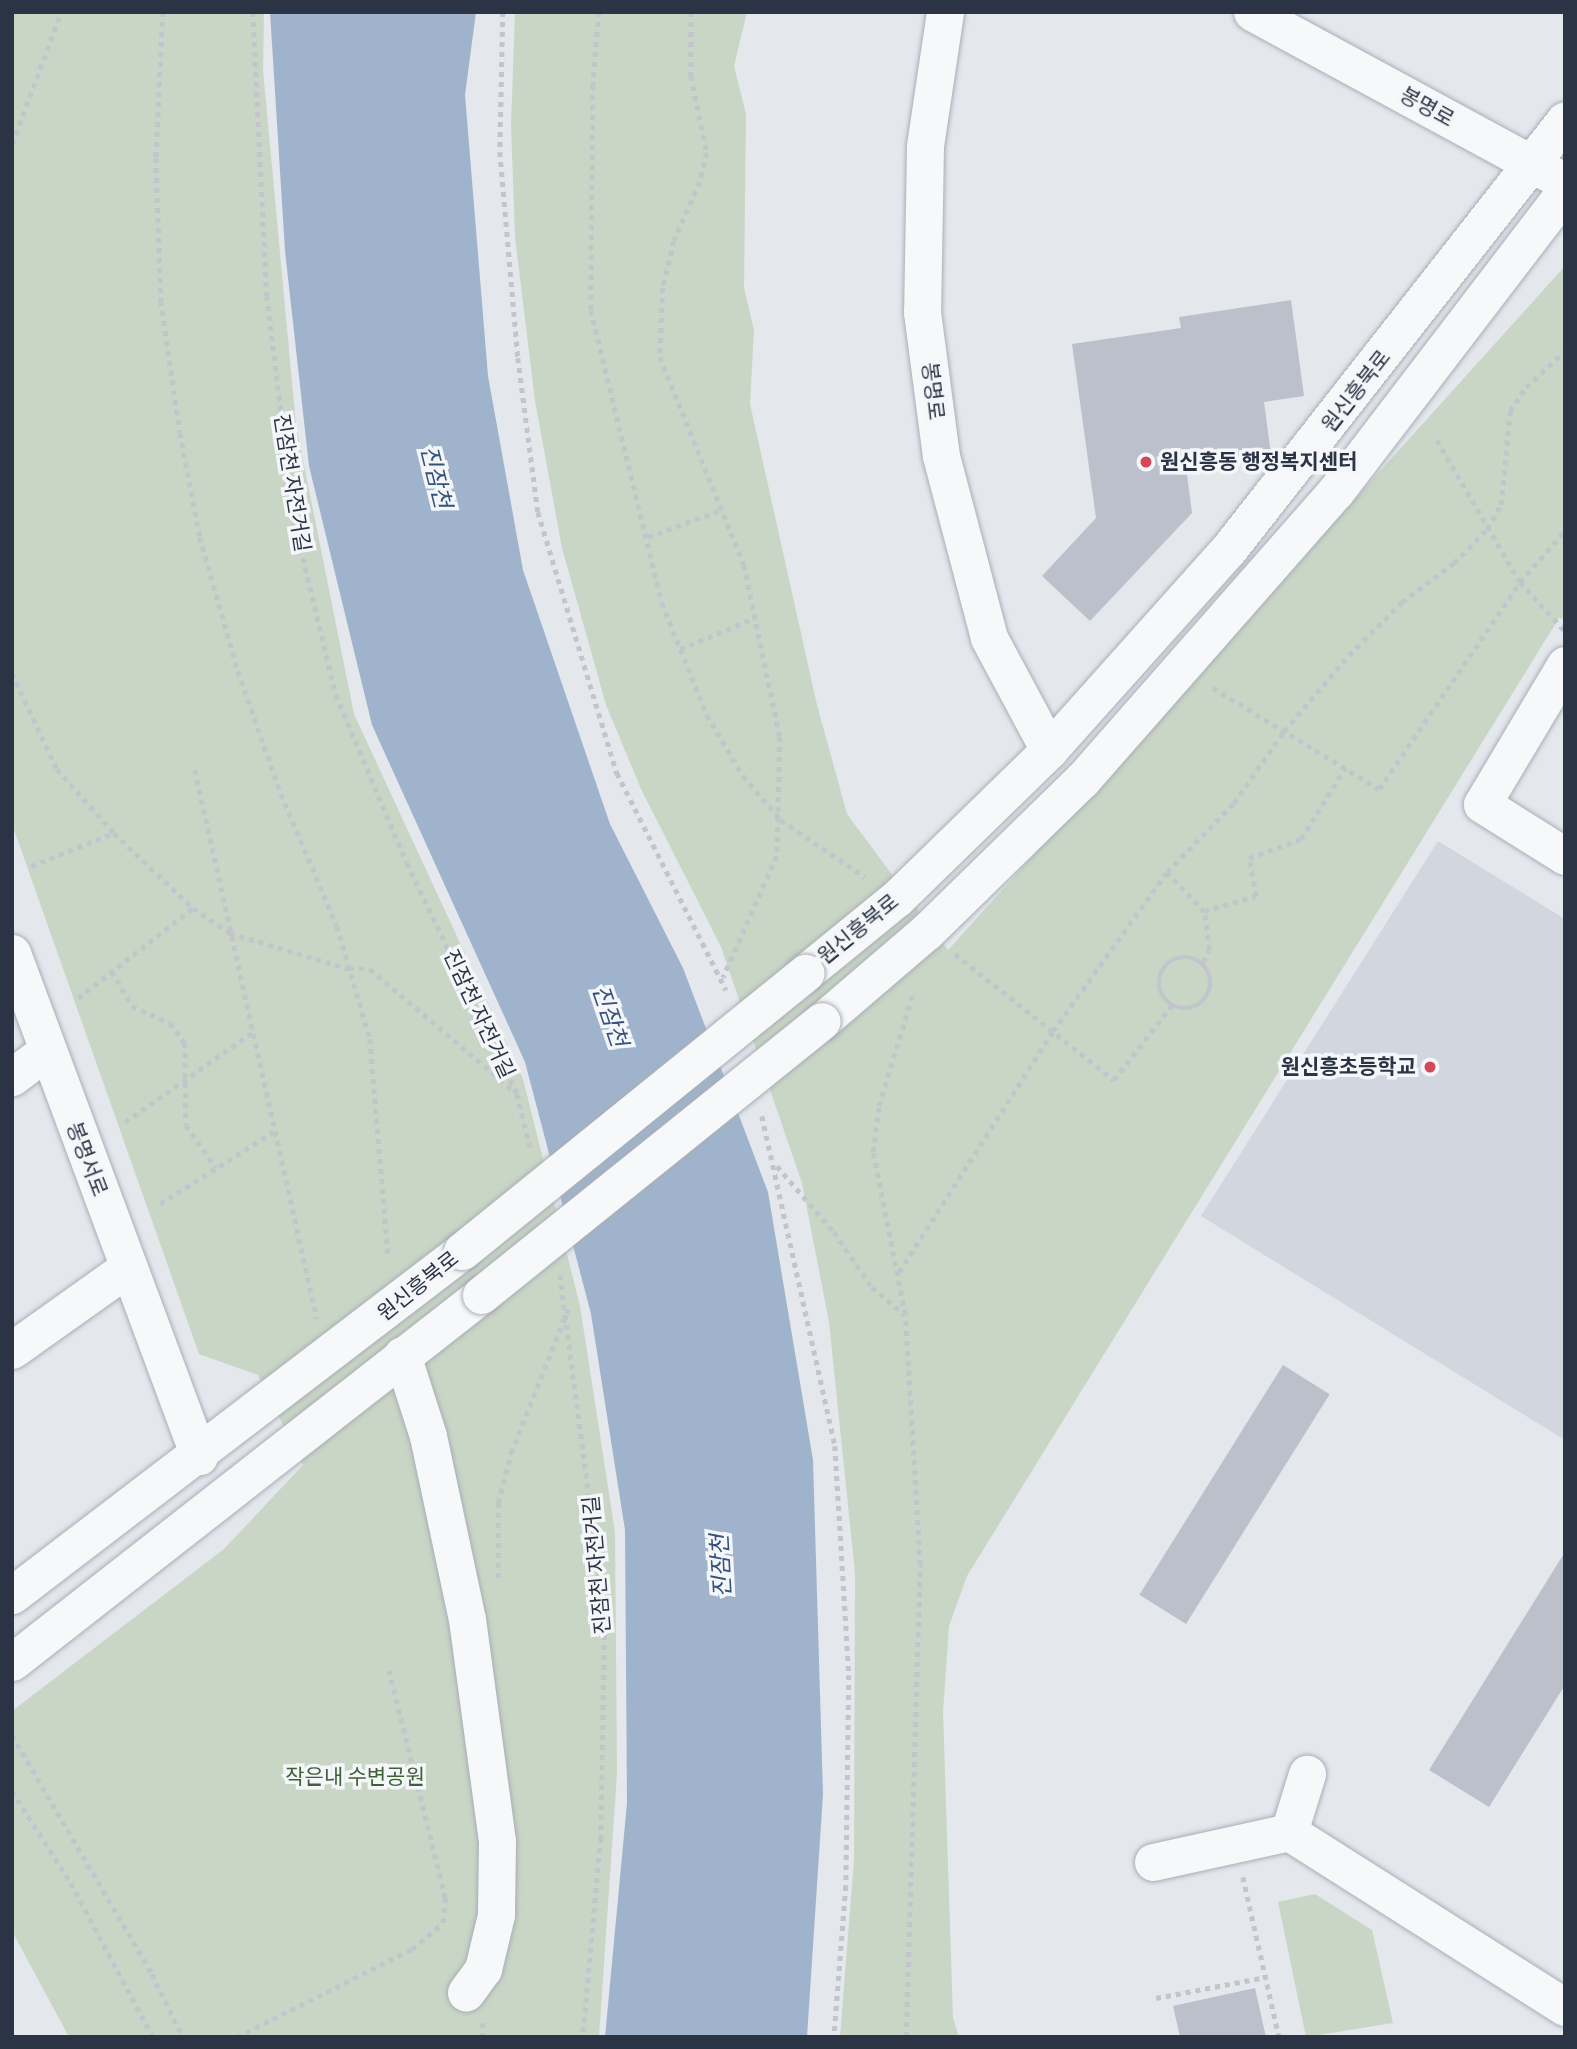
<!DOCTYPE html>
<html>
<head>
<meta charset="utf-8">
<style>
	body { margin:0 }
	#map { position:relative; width:1577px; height:2049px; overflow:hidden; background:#e4e7ec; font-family:"Source Sans 3","Noto Sans KR",sans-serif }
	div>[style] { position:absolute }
	.built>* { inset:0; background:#d2d6de }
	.green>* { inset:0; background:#c9d6c5 }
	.water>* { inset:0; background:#9fb4cc }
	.building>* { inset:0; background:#bbc0ca; transform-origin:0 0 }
	.path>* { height:4.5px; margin-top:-2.25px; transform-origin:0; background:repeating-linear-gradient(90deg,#c2c5cb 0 5px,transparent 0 10px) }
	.path>.ring { margin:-2.25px; padding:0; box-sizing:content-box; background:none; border:4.5px solid #c2c5cb; border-radius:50% }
	.roads { filter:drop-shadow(0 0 2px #a9aeb7) drop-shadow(0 0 2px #a9aeb7) }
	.minor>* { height:37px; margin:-18.5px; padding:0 18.5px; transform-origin:18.5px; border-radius:18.5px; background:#f7f8fa }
	.bridges { filter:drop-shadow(0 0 2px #a9aeb7) drop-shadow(0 0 2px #a9aeb7) }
	.minor-bridge>* { height:37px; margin:-18.5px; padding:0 18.5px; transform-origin:18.5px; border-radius:18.5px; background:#f7f8fa }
	.dots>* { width:19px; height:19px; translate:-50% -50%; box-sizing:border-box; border:4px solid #f4f6f9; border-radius:50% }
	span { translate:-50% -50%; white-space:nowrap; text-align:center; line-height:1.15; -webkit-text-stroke:7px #f4f6f9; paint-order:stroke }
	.street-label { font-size:21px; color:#2b3445 }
	.poi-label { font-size:21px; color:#2b3445; font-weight:700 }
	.left { translate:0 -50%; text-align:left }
	.right { translate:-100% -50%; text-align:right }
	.park-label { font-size:21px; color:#3f6138 }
	.water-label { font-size:23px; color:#34527a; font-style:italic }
	.frame { position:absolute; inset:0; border:14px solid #2b3445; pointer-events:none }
</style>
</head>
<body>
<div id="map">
	<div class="built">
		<i style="clip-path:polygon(1438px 841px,1565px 919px,1565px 1440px,1201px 1216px)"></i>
	</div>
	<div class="green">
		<i style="clip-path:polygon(12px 12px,264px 12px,263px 70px,296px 425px,354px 714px,523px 1079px,580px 1306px,615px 1532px,617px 1773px,599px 2037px,69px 2037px,12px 1931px,12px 1711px,224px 1549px,303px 1465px,258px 1375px,199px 1354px,12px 824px)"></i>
		<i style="clip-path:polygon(515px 12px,747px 12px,734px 66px,746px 114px,744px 288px,754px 330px,750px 404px,817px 705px,847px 814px,948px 950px,1565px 266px,1565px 619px,1559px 618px,967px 1576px,949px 1626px,943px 1712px,953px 2018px,959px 2037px,840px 2037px,854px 1860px,855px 1573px,829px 1322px,802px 1183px,721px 947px,641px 789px,606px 705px,562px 548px,535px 401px,515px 237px,511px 125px)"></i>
		<i style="clip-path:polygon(1315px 1894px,1372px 1930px,1393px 2023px,1306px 2037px,1278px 1902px)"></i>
	</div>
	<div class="water">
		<i style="clip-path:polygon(270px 12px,476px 12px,465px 95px,488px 376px,523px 570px,610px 824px,683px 968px,768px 1192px,813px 1460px,823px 1794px,807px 2037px,605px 2037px,627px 1803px,625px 1530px,591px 1314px,525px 1062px,372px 725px,309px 466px,285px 251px)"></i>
	</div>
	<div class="building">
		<i style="clip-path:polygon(1291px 300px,1304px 396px,1264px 402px,1271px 454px,1186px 467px,1192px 513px,1090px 621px,1042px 576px,1096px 518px,1072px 344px,1181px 328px,1179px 317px)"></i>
		<i style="left:1283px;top:1365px;width:55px;height:271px;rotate:32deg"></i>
		<i style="clip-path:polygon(1565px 1552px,1565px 1685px,1489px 1807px,1429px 1770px)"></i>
		<i style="clip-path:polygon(1255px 1988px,1266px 2037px,1180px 2037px,1173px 2006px)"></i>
	</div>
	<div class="path">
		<i style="left:163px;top:12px;width:146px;rotate:92.7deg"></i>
		<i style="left:156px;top:158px;width:143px;rotate:88deg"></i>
		<i style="left:161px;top:301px;width:133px;rotate:81.8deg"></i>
		<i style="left:180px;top:433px;width:106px;rotate:79.1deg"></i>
		<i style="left:200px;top:537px;width:139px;rotate:74.2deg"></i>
		<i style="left:238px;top:671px;width:130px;rotate:70.7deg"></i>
		<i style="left:281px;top:794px;width:143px;rotate:67deg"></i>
		<i style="left:337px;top:926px;width:118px;rotate:73.7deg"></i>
		<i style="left:370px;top:1039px;width:216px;rotate:85.2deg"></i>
		<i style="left:253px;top:12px;width:284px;rotate:87.2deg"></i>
		<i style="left:267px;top:296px;width:225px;rotate:83.1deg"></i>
		<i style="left:294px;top:519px;width:181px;rotate:76.6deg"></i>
		<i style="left:336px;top:695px;width:182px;rotate:67.1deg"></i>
		<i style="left:407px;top:863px;width:256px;rotate:64.5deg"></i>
		<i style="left:517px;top:1094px;width:59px;rotate:76.2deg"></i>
		<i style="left:503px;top:12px;width:140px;rotate:91.2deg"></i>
		<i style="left:500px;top:152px;width:207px;rotate:85deg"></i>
		<i style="left:518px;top:358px;width:155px;rotate:82.6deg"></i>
		<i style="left:538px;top:512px;width:273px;rotate:73.2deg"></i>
		<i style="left:617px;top:773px;width:243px;rotate:63.3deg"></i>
		<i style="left:599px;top:12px;width:73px;rotate:94.7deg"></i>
		<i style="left:593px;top:85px;width:225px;rotate:90.5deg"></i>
		<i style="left:591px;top:310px;width:301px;rotate:76.4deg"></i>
		<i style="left:662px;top:603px;width:121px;rotate:68.1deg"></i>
		<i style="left:707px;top:715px;width:71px;rotate:59.5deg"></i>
		<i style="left:743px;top:776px;width:58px;rotate:49.2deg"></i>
		<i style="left:781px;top:820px;width:102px;rotate:34.2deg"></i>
		<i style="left:691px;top:12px;width:64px;rotate:90deg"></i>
		<i style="left:691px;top:76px;width:79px;rotate:78.3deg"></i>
		<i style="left:707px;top:153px;width:30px;rotate:104deg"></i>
		<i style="left:700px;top:182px;width:64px;rotate:113.8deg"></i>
		<i style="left:674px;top:241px;width:48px;rotate:103.2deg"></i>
		<i style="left:663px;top:288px;width:69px;rotate:92.5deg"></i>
		<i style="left:660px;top:357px;width:224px;rotate:68deg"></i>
		<i style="left:744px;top:565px;width:176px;rotate:78.2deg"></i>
		<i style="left:780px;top:737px;width:119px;rotate:91.4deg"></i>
		<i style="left:777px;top:856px;width:133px;rotate:113.9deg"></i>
		<i style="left:12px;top:144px;width:141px;rotate:-69.6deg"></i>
		<i style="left:1437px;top:440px;width:164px;rotate:59.7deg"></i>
		<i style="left:1520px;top:582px;width:65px;rotate:47.5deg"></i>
		<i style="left:648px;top:537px;width:78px;rotate:-20.3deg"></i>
		<i style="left:680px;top:649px;width:81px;rotate:-22.5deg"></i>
		<i style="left:12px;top:673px;width:106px;rotate:64.9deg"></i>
		<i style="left:57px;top:769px;width:86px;rotate:48.3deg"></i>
		<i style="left:114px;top:833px;width:109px;rotate:43.5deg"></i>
		<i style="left:193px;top:908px;width:45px;rotate:34deg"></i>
		<i style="left:230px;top:933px;width:124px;rotate:16.8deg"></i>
		<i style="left:349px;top:969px;width:21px"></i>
		<i style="left:370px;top:969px;width:189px;rotate:40.3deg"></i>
		<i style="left:1213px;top:688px;width:194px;rotate:31.3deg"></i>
		<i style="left:1379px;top:789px;width:250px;rotate:-55.7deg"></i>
		<i style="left:1520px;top:582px;width:68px;rotate:-48.6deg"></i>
		<i style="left:195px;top:770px;width:562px;rotate:77.47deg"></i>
		<i style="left:31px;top:866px;width:89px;rotate:-21.7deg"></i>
		<i style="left:1167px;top:872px;width:54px;rotate:46.5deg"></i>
		<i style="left:955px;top:954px;width:203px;rotate:38.4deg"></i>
		<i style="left:1114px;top:1080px;width:95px;rotate:-52.3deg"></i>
		<i class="ring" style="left:1159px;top:957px;width:47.5px;height:47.5px"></i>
		<i style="left:1203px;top:962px;width:13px;rotate:-63deg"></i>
		<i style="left:1209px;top:950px;width:39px;rotate:-97deg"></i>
		<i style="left:1204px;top:911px;width:54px;rotate:-16.1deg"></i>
		<i style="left:1256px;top:896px;width:39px;rotate:-100deg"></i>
		<i style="left:1249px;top:858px;width:55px;rotate:-20.1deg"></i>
		<i style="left:1301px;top:839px;width:84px;rotate:-58.2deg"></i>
		<i style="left:112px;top:971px;width:40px;rotate:60.3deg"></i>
		<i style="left:132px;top:1006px;width:42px;rotate:24.1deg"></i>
		<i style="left:170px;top:1023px;width:25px;rotate:53deg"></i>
		<i style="left:185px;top:1043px;width:82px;rotate:89.3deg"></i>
		<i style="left:186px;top:1125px;width:52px;rotate:55.1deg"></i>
		<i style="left:78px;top:998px;width:146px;rotate:-38deg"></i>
		<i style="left:762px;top:1116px;width:338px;rotate:77.5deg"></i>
		<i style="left:835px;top:1446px;width:229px;rotate:86.5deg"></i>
		<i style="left:849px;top:1675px;width:211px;rotate:90.8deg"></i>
		<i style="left:846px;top:1886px;width:151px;rotate:94.5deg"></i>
		<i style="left:125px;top:1122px;width:160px;rotate:-35.1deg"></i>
		<i style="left:777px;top:1166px;width:87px;rotate:49.2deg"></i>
		<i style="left:834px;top:1232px;width:67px;rotate:55.4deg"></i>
		<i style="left:872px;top:1287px;width:43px;rotate:40.3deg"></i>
		<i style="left:160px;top:1204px;width:134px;rotate:-32.5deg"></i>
		<i style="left:899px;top:1272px;width:286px;rotate:-57.4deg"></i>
		<i style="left:1053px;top:1031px;width:196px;rotate:-54.4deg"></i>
		<i style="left:1167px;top:872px;width:96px;rotate:-45.8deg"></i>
		<i style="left:1234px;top:803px;width:88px;rotate:-55.2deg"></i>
		<i style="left:1284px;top:731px;width:100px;rotate:-49.5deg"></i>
		<i style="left:1349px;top:655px;width:75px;rotate:-45deg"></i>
		<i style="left:1402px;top:602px;width:65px;rotate:-36.9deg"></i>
		<i style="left:1454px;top:563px;width:47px;rotate:-45.9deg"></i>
		<i style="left:1487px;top:529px;width:28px;rotate:-60deg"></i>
		<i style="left:1501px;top:505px;width:94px;rotate:-84.5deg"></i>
		<i style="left:1510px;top:411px;width:29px;rotate:-56deg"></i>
		<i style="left:1526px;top:387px;width:53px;rotate:-42.7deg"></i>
		<i style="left:560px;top:1275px;width:343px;rotate:82.5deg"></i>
		<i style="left:605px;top:1615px;width:223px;rotate:91deg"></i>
		<i style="left:601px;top:1838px;width:200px;rotate:95.2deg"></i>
		<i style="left:498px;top:1578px;width:75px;rotate:-90deg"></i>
		<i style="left:498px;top:1503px;width:52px;rotate:-75.4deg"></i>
		<i style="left:511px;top:1453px;width:155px;rotate:-68.4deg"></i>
		<i style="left:12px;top:1735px;width:277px;rotate:59.6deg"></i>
		<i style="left:152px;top:1974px;width:70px;rotate:63.8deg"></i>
		<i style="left:12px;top:1791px;width:109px;rotate:57.3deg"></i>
		<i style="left:71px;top:1883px;width:174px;rotate:62deg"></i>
		<i style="left:1243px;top:1877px;width:164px;rotate:77.3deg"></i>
		<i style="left:1156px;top:1998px;width:112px;rotate:-10.8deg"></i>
		<i style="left:483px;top:2023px;width:14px;rotate:90deg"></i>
		<i style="left:237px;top:2037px;width:196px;rotate:-26.7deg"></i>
		<i style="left:412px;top:1949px;width:40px;rotate:-40deg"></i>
		<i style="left:443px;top:1923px;width:25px;rotate:-85deg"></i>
		<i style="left:445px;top:1898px;width:234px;rotate:-103.9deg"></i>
		<i style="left:906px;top:2037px;width:472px;rotate:-88.3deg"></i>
		<i style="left:920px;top:1565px;width:250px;rotate:-93.4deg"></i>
		<i style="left:905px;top:1315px;width:166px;rotate:-101.1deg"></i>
		<i style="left:873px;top:1152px;width:46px;rotate:-82.6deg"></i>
		<i style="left:879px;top:1106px;width:118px;rotate:-73.3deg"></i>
	</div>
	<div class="roads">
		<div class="minor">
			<i style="left:945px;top:12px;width:135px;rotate:98.5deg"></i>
			<i style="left:925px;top:146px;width:166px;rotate:91deg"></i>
			<i style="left:922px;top:312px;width:145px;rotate:82.5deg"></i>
			<i style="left:941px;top:456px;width:188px;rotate:75.2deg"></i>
			<i style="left:989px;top:638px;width:127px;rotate:61.8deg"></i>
			<i style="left:1252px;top:12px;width:341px;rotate:28.5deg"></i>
			<i style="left:1565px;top:665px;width:162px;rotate:120.8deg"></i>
			<i style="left:1482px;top:804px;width:98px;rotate:32.1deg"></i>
			<i style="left:12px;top:953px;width:537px;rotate:69.61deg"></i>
			<i style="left:805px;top:973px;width:119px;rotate:-39.2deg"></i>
			<i style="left:897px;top:898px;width:212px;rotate:-44.2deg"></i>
			<i style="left:1049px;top:750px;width:268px;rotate:-48.2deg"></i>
			<i style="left:1228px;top:550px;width:546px;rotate:-51.91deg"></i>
			<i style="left:822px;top:1021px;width:137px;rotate:-40.6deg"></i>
			<i style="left:926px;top:932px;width:218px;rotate:-44.3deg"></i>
			<i style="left:1082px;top:780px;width:385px;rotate:-48.7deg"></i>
			<i style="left:1336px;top:491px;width:377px;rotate:-52.6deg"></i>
			<i style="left:12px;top:1077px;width:41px;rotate:-37.1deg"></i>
			<i style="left:12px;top:1350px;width:143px;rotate:-35.4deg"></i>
			<i style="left:402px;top:1355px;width:85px;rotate:72.2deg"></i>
			<i style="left:428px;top:1436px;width:187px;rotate:78deg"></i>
			<i style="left:467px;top:1619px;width:225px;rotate:82.3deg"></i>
			<i style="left:497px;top:1842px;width:73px;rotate:90.8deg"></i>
			<i style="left:496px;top:1915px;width:56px;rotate:103.5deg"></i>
			<i style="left:483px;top:1969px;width:29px;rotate:126deg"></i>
			<i style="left:12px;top:1595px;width:566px;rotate:-37.4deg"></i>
			<i style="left:12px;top:1662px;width:596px;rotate:-38.04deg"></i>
			<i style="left:1289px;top:1832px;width:61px;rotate:-72.8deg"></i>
			<i style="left:1153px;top:1862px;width:139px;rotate:-12.4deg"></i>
			<i style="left:1289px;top:1832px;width:327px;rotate:32.4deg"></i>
		</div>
	</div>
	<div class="bridges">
		<div class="minor-bridge">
			<i style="left:462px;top:1251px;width:442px;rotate:-39deg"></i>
			<i style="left:481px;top:1295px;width:437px;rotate:-38.8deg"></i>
		</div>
	</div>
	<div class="dots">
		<i style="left:1146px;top:462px;background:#d1495b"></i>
		<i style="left:1430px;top:1067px;background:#d1495b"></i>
	</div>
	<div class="street-label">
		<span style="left:1427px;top:107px;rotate:29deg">봉명로</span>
		<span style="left:933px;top:391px;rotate:83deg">봉명로</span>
		<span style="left:1356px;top:391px;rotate:-52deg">원신흥북로</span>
		<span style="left:292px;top:483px;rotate:81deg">진잠천 자전거길</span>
		<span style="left:858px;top:929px;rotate:-39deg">원신흥북로</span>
		<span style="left:479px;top:1014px;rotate:65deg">진잠천 자전거길</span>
		<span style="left:87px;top:1159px;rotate:69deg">봉명서로</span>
		<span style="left:418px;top:1286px;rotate:-39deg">원신흥북로</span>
		<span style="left:597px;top:1565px;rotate:-95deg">진잠천 자전거길</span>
	</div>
	<div class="poi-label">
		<span class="left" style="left:1160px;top:462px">원신흥동 행정복지센터</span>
		<span class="right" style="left:1416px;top:1067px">원신흥초등학교</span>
	</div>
	<div class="park-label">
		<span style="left:355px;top:1777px">작은내 수변공원</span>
	</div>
	<div class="water-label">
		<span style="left:435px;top:477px;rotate:76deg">진잠천</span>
		<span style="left:609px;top:1016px;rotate:71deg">진잠천</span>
		<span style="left:722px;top:1566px;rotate:-93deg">진잠천</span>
	</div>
	<div class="frame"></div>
</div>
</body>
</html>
